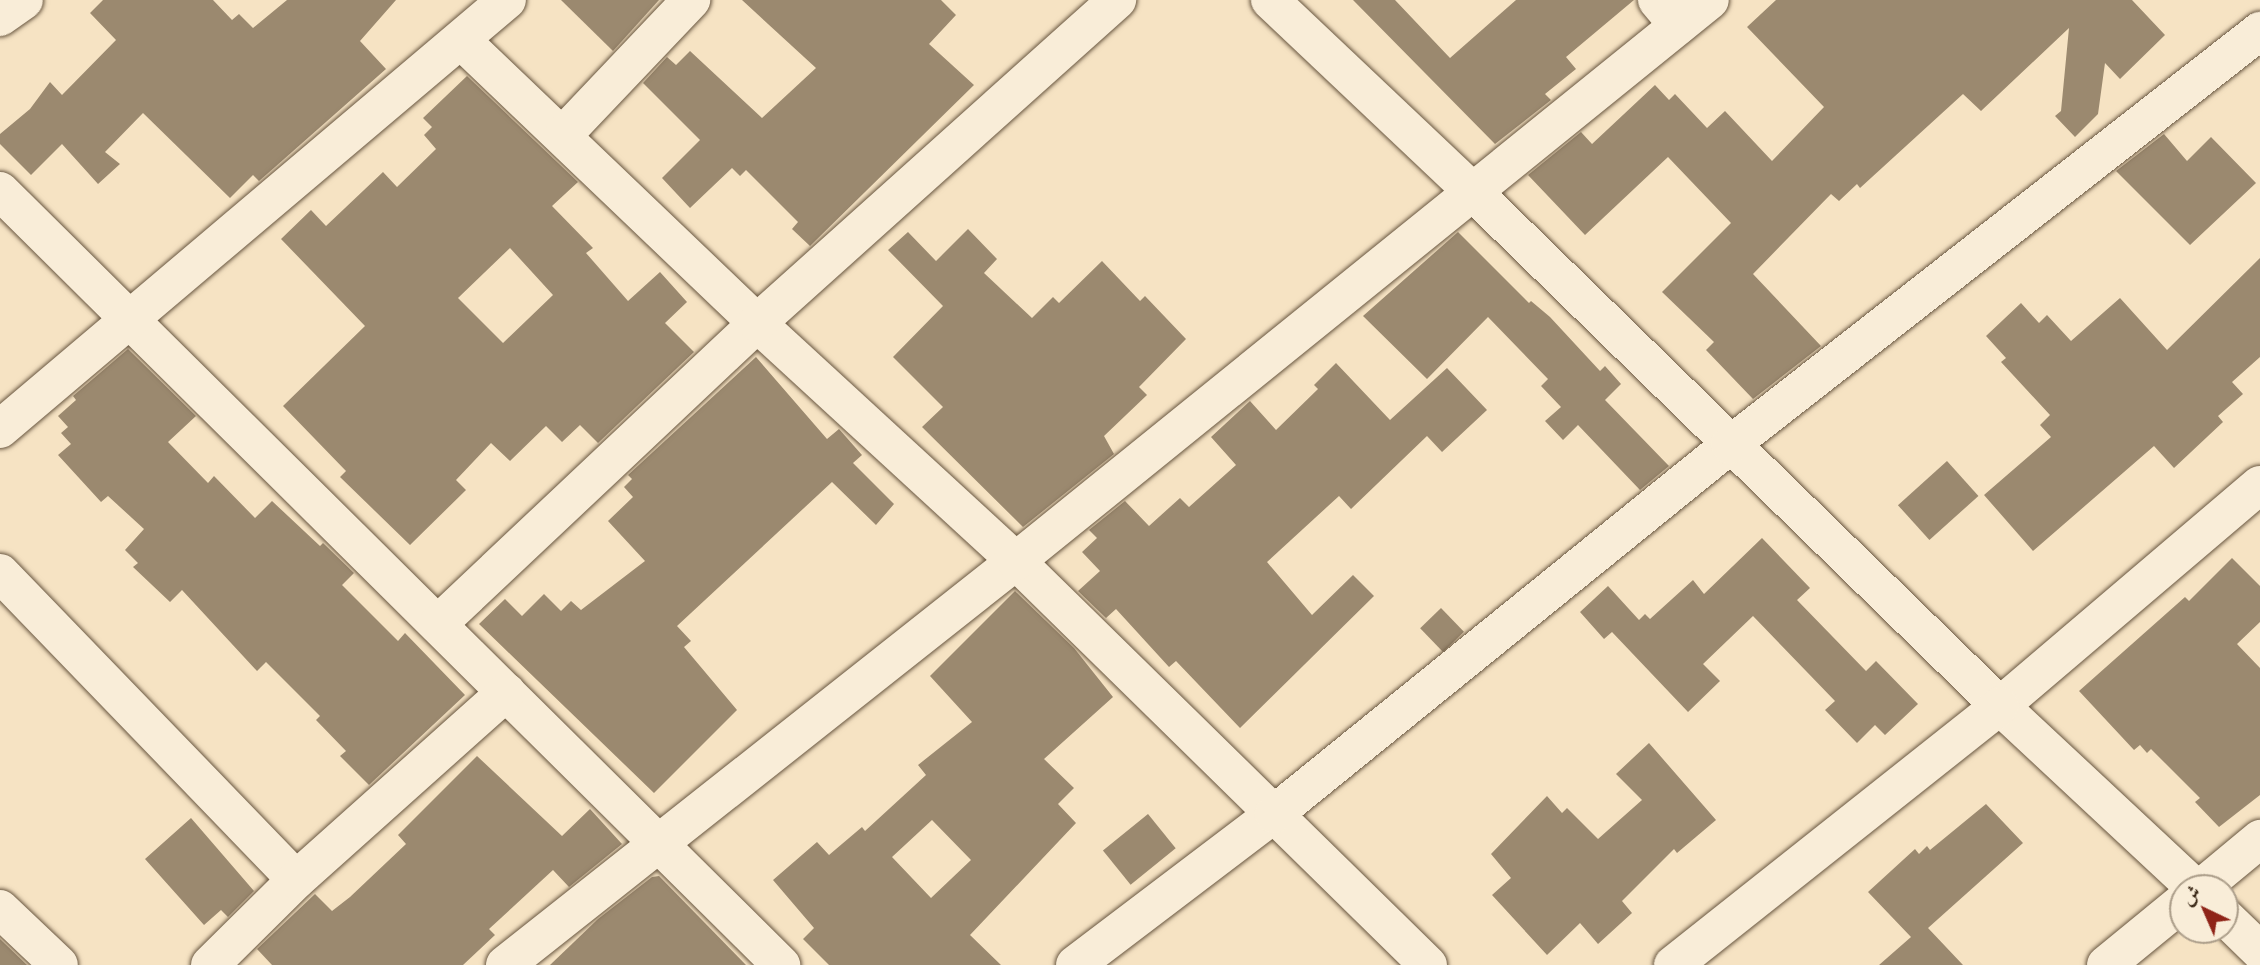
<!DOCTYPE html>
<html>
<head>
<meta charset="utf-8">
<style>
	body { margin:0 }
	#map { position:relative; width:2260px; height:965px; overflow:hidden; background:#f6e3c3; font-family:"IM FELL Double Pica",Amiri,serif }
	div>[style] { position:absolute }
	.building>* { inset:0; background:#9b896f; transform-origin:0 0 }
	.roads { filter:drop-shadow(0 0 2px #685640) drop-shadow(0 0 2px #685640) }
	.street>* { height:38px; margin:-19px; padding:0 19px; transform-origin:19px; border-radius:19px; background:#f9edd8 }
	.secondary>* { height:38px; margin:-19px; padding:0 19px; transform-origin:19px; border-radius:19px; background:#f9edd8 }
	span { translate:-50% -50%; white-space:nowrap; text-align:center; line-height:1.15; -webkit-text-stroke:5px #f9edd8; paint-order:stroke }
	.north { position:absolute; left:2169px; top:874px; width:70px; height:70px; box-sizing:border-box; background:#f9edd8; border:2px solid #ac9e8a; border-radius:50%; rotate:316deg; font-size:19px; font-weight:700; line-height:28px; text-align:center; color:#392715 }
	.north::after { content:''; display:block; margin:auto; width:24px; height:32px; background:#8f2418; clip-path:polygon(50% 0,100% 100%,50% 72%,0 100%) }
</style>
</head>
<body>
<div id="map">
	<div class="building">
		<i style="clip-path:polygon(103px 0,213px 0,232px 20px,239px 14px,253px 28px,287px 0,396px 0,360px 41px,386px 69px,275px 167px,259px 181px,253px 175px,230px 198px,143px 113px,105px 152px,120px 164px,98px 184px,62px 144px,31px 175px,0 144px,0 134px,30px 109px,50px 82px,62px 95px,116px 40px,90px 13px)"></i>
		<i style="clip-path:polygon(561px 0,659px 0,613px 51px)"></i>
		<i style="clip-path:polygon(742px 0,941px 0,956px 15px,929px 44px,974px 85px,810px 246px,792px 229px,798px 222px,746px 170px,740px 176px,732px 168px,690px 208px,662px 178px,700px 140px,643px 83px,667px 57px,676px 65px,690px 51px,762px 118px,816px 68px)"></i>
		<i style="clip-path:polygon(1353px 0,1395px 0,1450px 58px,1516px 0,1634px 0,1566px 57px,1576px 69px,1545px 94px,1551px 100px,1495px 144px)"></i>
		<i style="clip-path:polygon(1776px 0,2132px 0,2165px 35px,2120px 79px,2105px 63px,2098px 114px,2075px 137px,2055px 116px,2061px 111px,2069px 28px,1981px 111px,1963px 94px,1860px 188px,1857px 184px,1839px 201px,1831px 194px,1753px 274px,1821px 346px,1753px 399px,1706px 350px,1714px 342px,1662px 292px,1731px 223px,1668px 157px,1585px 235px,1528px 175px,1581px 132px,1592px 144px,1655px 85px,1669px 100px,1675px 94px,1707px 128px,1725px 111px,1772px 161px,1824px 107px,1747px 27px)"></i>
		<i style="clip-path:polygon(evenodd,467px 76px,578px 182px,552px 206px,593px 248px,586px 253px,628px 301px,660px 272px,687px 302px,665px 323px,694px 352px,598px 443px,580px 425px,562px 442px,546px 426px,510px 461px,491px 443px,456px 480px,466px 490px,410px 545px,340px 477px,346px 471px,283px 406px,365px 326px,281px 239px,311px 210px,326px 226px,383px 172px,397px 187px,436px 149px,424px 135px,432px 127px,423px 118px,467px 76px,510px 248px,553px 295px,503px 343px,458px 298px,510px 248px)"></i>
		<i style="clip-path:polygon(2164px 134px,2187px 161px,2211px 137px,2256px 183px,2190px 245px,2116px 171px)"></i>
		<i style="clip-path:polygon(968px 229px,997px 259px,984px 273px,1032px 318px,1053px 297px,1059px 303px,1102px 261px,1140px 301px,1145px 296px,1186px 339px,1139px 387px,1147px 395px,1104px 436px,1114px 454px,1023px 527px,922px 427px,943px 407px,893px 357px,943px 306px,888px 250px,908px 232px,936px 261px)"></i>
		<i style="clip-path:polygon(1458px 232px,1529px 303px,1531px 301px,1550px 317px,1600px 371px,1605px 366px,1621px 384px,1605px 400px,1669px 466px,1640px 490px,1578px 425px,1563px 440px,1545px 421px,1561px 407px,1541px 386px,1548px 379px,1488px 317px,1427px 379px,1363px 316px)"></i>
		<i style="clip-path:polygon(2260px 258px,2260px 357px,2232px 382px,2243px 394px,2218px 416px,2223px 422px,2174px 468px,2154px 446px,2033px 551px,1984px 495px,2051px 437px,2040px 425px,2050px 415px,2001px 362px,2006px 358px,1986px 336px,2021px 303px,2039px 323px,2047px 315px,2071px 341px,2120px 298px,2167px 350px)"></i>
		<i style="clip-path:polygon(128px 349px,196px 416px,168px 442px,208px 483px,214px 476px,255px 518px,272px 501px,320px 546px,323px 543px,354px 573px,342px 585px,398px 641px,405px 633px,465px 695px,369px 785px,340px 756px,346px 751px,316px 720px,320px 716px,266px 662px,257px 671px,182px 590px,170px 602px,133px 567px,138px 563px,125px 550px,144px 529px,108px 496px,101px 502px,58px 455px,71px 444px,61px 433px,68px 427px,58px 416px,76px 400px,73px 396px)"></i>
		<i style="clip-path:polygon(756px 357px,827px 439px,839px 429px,862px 455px,853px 463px,894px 504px,876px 525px,832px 482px,677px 626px,691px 641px,684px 647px,737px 710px,654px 793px,479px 624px,505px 599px,522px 616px,544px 594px,561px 611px,571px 601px,581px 610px,645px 561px,608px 521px,633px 497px,624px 487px,632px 479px,628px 475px)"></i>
		<i style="clip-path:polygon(1336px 363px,1390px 420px,1447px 368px,1487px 410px,1442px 452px,1427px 436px,1351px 509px,1339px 496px,1267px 562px,1312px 615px,1353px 575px,1374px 596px,1240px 728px,1176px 661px,1169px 667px,1116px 609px,1106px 618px,1078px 591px,1100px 571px,1082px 552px,1097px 538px,1089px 530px,1125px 501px,1149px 526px,1180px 498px,1189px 507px,1236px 465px,1211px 437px,1250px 401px,1276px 430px,1318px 389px,1314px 385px)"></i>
		<i style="left:1947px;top:461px;width:47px;height:66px;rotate:48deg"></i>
		<i style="clip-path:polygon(1762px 538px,1810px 588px,1797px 600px,1866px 671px,1876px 661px,1918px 704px,1885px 735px,1875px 725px,1857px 743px,1825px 710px,1835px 701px,1753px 616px,1703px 664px,1720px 681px,1688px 712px,1612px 632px,1604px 639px,1580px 612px,1608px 586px,1639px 620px,1645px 614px,1650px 619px,1693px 580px,1704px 594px)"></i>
		<i style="clip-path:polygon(2232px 558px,2260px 586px,2260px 622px,2237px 644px,2260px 668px,2260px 795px,2219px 827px,2195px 802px,2200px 798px,2151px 749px,2147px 753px,2140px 745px,2134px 750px,2079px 691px,2185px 597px,2189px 601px)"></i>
		<i style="clip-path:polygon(evenodd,1015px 591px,1074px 648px,1113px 697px,1044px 759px,1074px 788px,1058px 804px,1076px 823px,970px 935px,1001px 965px,829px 965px,803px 939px,814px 928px,773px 880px,817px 842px,829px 855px,862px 827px,865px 831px,926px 775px,918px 765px,972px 722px,930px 676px,1015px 591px,932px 820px,971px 860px,931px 898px,892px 857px,932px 820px)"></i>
		<i style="left:1441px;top:608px;width:33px;height:29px;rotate:46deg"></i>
		<i style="clip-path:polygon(1649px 743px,1716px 820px,1677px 853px,1674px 849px,1622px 901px,1632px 913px,1598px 944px,1580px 923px,1547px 955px,1492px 895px,1511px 878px,1491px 854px,1547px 796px,1562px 813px,1567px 808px,1598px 839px,1642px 800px,1616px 774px)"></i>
		<i style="clip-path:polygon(477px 756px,562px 836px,590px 809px,622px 844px,569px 887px,553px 870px,489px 929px,495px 935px,463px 965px,272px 965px,257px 949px,315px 894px,332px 911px,350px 897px,406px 844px,398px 835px)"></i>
		<i style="clip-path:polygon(1986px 804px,2023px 843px,1928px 928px,1963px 965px,1879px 965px,1911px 937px,1868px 892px,1915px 849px,1919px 854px,1927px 846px,1930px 850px)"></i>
		<i style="left:1148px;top:814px;width:44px;height:58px;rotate:51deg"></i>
		<i style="clip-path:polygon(191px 818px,254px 891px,228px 917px,221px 910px,204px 925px,145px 859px)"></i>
		<i style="clip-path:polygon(659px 876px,746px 965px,550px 965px,598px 919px,652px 877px)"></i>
		<i style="clip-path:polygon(0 939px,27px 965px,0 965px)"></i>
	</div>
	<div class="roads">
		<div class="street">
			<i style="left:1270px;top:0;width:279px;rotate:43.4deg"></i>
			<i style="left:1473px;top:192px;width:736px;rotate:44.28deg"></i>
			<i style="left:2000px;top:706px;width:267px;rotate:43deg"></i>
			<i style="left:1657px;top:0;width:33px;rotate:50deg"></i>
			<i style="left:0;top:17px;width:29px;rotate:-35deg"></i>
			<i style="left:462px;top:41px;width:408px;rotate:43.7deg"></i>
			<i style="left:757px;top:323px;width:352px;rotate:42.6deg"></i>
			<i style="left:1016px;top:561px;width:577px;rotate:44.44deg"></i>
			<i style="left:564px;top:134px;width:185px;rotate:-46.5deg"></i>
			<i style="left:0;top:191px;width:1100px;rotate:44.74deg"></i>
			<i style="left:0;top:429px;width:664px;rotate:-40.24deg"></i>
			<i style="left:0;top:573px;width:426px;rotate:46deg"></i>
			<i style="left:438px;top:624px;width:439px;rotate:-43.3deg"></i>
			<i style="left:757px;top:323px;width:484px;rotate:-41.9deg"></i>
			<i style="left:2000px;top:706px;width:341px;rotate:-40.4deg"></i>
			<i style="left:2201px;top:888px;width:77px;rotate:-39.7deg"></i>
			<i style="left:0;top:909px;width:81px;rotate:43.5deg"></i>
			<i style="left:2225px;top:917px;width:49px;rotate:44.2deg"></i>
			<i style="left:210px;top:965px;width:121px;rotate:-44.7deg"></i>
			<i style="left:296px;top:880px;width:282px;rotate:-41.8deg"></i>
			<i style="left:505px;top:965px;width:651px;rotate:-38.33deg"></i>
			<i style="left:1016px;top:561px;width:892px;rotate:-38.95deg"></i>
			<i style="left:1075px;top:965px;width:250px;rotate:-37.2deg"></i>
			<i style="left:1274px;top:814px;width:587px;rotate:-38.98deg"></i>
			<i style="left:1730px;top:445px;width:673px;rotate:-37.99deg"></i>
			<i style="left:2106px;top:965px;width:99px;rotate:-39.3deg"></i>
		</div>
		<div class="secondary">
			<i style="left:1673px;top:965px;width:417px;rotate:-38.4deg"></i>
		</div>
	</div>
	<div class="north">ش</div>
</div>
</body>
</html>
